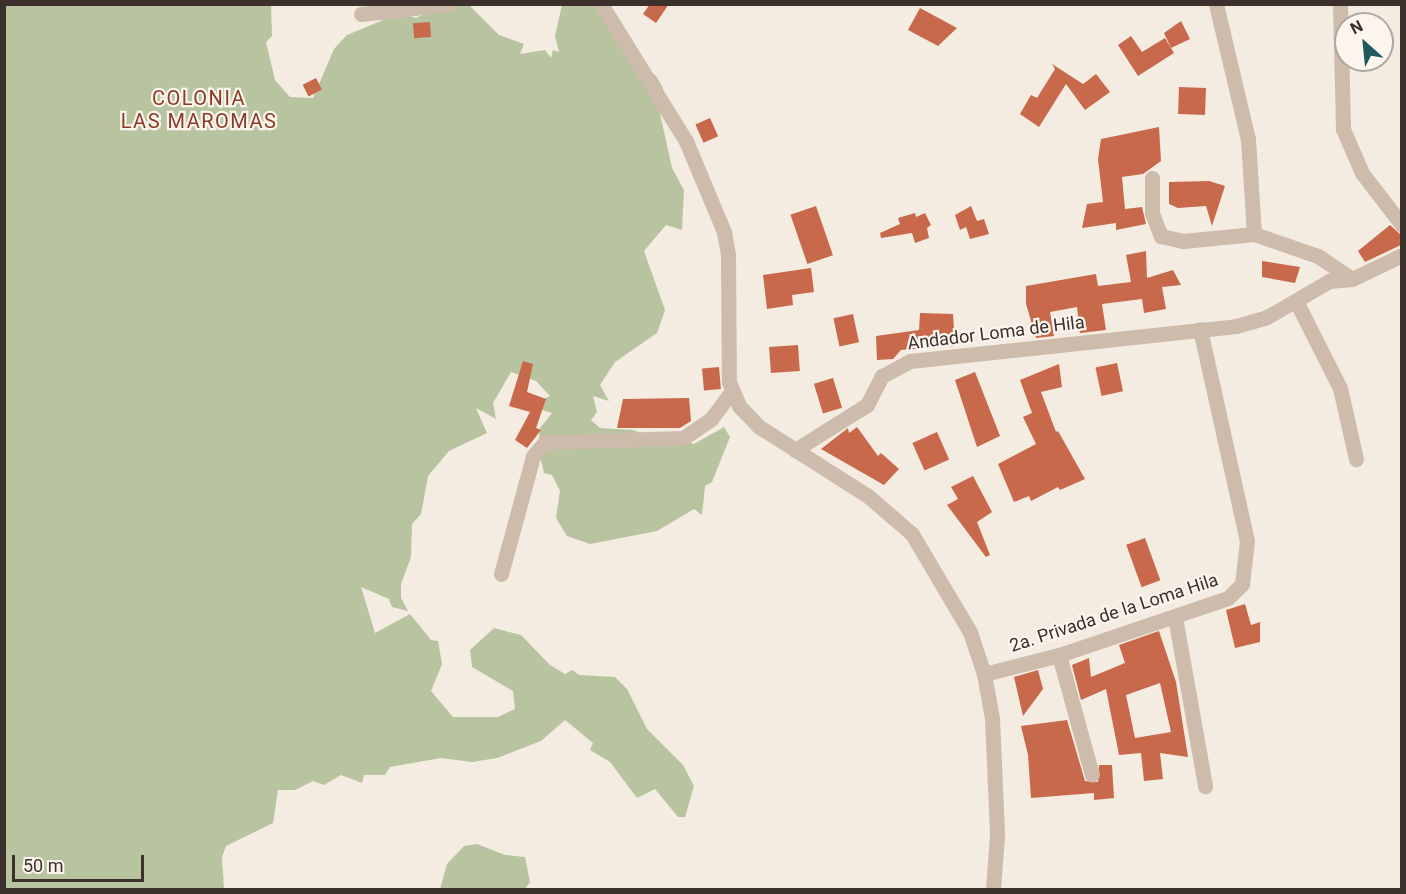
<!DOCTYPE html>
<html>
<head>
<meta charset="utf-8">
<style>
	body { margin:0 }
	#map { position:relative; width:1406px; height:894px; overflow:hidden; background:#f4ebe1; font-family:Roboto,sans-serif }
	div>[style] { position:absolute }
	.green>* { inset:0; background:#b8c4a0 }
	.building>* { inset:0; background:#c8694b; transform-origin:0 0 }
	.minor>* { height:15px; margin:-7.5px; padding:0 7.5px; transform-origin:7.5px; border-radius:7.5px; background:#cdbbac }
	span { translate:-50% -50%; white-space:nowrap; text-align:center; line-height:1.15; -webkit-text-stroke:4.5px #fbf5ee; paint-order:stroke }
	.street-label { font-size:18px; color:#3b302b }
	.neighbourhood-label { font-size:20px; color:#8c3b22; letter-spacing:1.5px }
	.frame { position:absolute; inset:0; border:6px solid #3b302b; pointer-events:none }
	.north { position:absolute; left:1334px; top:12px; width:60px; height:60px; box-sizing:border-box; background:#fbf5ee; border:2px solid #aea6a0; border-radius:50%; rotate:333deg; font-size:16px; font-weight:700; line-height:24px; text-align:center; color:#3b302b }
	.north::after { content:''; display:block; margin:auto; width:21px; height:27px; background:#1f5a5e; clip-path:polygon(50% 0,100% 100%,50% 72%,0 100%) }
	.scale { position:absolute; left:12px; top:855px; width:132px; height:27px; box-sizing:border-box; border:3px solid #3b302b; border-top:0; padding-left:8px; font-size:18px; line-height:21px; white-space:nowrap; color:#3b302b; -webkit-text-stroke:4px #fbf5ee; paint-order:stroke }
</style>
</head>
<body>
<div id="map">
	<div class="green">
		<i style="clip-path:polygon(5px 5px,271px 5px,272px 36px,266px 42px,275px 80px,290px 97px,313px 98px,334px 49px,347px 35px,400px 13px,416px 18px,443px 5px,469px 5px,499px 35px,524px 44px,520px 54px,545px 50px,551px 58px,553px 50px,559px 52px,555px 36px,562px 5px,596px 5px,629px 58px,656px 76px,663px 88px,659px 109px,672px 168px,684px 190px,682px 230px,666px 225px,644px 251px,665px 310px,657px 333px,615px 362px,600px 385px,609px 401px,593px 396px,597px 412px,591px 420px,600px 428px,633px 430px,661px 441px,682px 440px,694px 444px,724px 427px,730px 437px,712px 482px,705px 486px,702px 515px,694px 509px,657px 531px,590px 544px,567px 536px,556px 518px,560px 491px,552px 475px,544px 473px,538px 447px,540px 428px,552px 413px,536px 408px,537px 402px,550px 396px,536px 381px,511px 372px,493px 403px,496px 419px,476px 408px,487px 433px,449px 451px,428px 476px,421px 514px,412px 524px,411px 557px,401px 584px,401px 598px,408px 611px,392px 607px,389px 599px,361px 587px,375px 633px,410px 614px,431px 640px,438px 641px,442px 664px,431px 691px,453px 717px,498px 717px,515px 709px,513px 691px,472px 667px,470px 650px,494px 628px,521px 635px,550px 665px,565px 674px,572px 670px,579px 675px,615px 677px,627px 689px,647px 729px,683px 765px,694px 786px,685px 817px,678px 817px,655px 789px,637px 798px,610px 762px,590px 750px,593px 743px,565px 720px,541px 741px,497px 758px,472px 762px,441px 758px,390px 767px,385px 775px,364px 775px,362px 783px,341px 775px,324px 785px,313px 781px,295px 790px,278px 790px,273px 823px,226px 846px,222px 857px,224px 889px,5px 890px)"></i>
		<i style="clip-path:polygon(477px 844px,505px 855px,525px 857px,530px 882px,525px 889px,440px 889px,447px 864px,464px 846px)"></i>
	</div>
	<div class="building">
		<i style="clip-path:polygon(650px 4px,669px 4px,656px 23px,643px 14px)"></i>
		<i style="clip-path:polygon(920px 8px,957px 28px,938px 46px,908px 30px)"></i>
		<i style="clip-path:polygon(1181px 21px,1190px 39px,1171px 48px,1164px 33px)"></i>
		<i style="left:430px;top:22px;width:15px;height:17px;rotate:86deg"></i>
		<i style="clip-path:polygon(1131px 36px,1142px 52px,1165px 38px,1174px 53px,1138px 76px,1118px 45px)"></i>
		<i style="clip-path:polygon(1052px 64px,1083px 84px,1096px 74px,1110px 92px,1085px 110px,1066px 84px,1039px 127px,1020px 114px,1031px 95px,1037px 98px,1055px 69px)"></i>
		<i style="left:316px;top:78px;width:13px;height:15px;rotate:63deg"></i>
		<i style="left:1179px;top:87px;width:27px;height:27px;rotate:2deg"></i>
		<i style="left:710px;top:118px;width:20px;height:16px;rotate:66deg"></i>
		<i style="clip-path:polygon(1159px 127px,1161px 161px,1143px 174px,1122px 177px,1125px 209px,1142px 207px,1146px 224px,1116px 230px,1116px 223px,1082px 228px,1087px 204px,1103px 202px,1098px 159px,1101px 139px)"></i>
		<i style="clip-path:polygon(1209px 181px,1225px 186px,1212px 226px,1206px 206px,1178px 208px,1169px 204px,1169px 182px)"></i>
		<i style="left:816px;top:206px;width:52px;height:27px;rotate:71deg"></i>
		<i style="clip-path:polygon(971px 206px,977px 221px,984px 219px,989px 234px,970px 239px,966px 227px,960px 230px,955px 215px)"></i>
		<i style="clip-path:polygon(915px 213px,916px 217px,925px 213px,931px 225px,927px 228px,929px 238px,915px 243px,912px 233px,881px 238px,880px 233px,900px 224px,898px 218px)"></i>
		<i style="clip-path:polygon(1390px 225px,1401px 235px,1401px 245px,1365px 262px,1358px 251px)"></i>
		<i style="clip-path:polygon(1146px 251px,1147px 278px,1173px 270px,1181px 285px,1162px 287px,1166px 309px,1144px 313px,1142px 299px,1102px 304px,1106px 330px,1080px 333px,1077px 307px,1050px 312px,1054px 336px,1036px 338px,1026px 304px,1026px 286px,1096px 274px,1098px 286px,1131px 282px,1126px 255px)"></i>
		<i style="clip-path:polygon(1262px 261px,1300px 267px,1295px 283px,1262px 277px)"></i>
		<i style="clip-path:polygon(811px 268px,814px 292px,792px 295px,793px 305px,767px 309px,763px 275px)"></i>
		<i style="clip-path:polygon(920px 313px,953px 314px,955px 346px,901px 350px,893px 359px,877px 360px,876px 336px,919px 330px)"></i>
		<i style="left:853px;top:314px;width:29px;height:20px;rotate:78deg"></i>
		<i style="left:798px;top:345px;width:26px;height:29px;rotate:86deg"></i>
		<i style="clip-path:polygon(523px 361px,533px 364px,527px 392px,546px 399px,536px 428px,541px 430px,527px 448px,515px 440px,530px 412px,509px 406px)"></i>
		<i style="left:1117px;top:363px;width:29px;height:22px;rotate:78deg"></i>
		<i style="clip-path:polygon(1059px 364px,1062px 387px,1041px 392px,1056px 432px,1058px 431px,1085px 479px,1060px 490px,1058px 487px,1031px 501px,1029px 496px,1014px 502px,998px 464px,1036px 444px,1023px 417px,1032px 413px,1020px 380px)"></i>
		<i style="left:719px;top:367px;width:22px;height:17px;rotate:85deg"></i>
		<i style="clip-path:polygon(975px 372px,1000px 436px,977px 447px,955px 380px)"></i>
		<i style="left:833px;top:378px;width:31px;height:20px;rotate:73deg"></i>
		<i style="clip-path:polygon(689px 398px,691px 421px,680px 428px,617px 428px,623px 399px)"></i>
		<i style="clip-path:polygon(857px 427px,878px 456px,881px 453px,899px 469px,884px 485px,821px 449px,848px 428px,849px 433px)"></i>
		<i style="left:937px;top:432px;width:30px;height:27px;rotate:66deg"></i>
		<i style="clip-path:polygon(973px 476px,992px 512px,977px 522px,990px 555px,986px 557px,947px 505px,958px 499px,951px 487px)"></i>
		<i style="left:1145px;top:538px;width:45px;height:20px;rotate:70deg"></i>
		<i style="clip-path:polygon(1245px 604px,1251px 625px,1260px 622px,1260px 642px,1235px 648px,1226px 610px)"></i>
		<i style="clip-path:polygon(evenodd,1159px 631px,1176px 682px,1188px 757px,1160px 753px,1163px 779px,1144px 781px,1141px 753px,1119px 755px,1106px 689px,1081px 700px,1072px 665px,1089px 658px,1091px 677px,1125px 663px,1119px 645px,1159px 631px,1160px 683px,1171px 732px,1135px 738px,1126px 695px,1160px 683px)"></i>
		<i style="clip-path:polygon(1038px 670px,1043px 689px,1023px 716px,1014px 677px)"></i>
		<i style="clip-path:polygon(1067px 720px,1085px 781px,1098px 782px,1099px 765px,1112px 765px,1114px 798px,1094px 800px,1094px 793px,1031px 798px,1028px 755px,1021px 726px)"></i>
	</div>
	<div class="minor">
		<i style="left:601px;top:4px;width:161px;rotate:58.2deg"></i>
		<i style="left:686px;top:141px;width:99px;rotate:67.3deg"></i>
		<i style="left:724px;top:232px;width:22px;rotate:80deg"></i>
		<i style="left:728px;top:254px;width:128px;rotate:89.6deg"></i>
		<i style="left:729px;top:382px;width:26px;rotate:67deg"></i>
		<i style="left:739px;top:406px;width:28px;rotate:46deg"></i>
		<i style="left:758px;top:426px;width:130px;rotate:32.5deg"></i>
		<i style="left:868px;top:496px;width:58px;rotate:40.8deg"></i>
		<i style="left:912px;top:534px;width:114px;rotate:59.4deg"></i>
		<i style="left:970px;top:632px;width:44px;rotate:71.6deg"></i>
		<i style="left:984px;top:674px;width:45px;rotate:79.7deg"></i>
		<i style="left:992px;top:718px;width:116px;rotate:87.5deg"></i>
		<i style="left:997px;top:834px;width:56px;rotate:94.1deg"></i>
		<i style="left:1216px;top:4px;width:139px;rotate:76.7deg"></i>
		<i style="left:1248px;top:139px;width:95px;rotate:86.4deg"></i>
		<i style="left:1340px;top:4px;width:125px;rotate:88.6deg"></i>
		<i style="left:1343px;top:129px;width:48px;rotate:66.6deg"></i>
		<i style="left:1362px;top:173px;width:66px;rotate:52.4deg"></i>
		<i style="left:361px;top:14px;width:89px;rotate:-6.5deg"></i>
		<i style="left:1152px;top:178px;width:35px;rotate:90deg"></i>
		<i style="left:1152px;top:213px;width:25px;rotate:69deg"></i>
		<i style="left:1161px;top:236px;width:23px;rotate:13deg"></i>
		<i style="left:1183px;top:241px;width:71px;rotate:-5.6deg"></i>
		<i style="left:1254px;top:234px;width:68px;rotate:19deg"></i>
		<i style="left:1318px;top:256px;width:41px;rotate:34.1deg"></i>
		<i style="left:1296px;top:301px;width:97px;rotate:63.2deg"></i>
		<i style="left:1340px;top:388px;width:73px;rotate:77.3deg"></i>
		<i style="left:795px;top:450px;width:85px;rotate:-32deg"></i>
		<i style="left:867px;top:405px;width:33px;rotate:-63deg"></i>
		<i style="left:882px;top:376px;width:32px;rotate:-28deg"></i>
		<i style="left:910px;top:361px;width:328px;rotate:-6.1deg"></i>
		<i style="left:1236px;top:326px;width:32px;rotate:-16deg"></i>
		<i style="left:1267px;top:317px;width:72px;rotate:-30.1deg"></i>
		<i style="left:1329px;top:281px;width:23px;rotate:-5deg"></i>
		<i style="left:1352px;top:279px;width:55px;rotate:-25.6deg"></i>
		<i style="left:501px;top:574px;width:122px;rotate:-74.8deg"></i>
		<i style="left:533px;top:456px;width:18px;rotate:-49deg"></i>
		<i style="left:545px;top:442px;width:138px;rotate:-1.7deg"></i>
		<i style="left:683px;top:438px;width:34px;rotate:-34deg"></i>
		<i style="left:711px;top:419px;width:34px;rotate:-53deg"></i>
		<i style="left:1175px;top:617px;width:172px;rotate:79.9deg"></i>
		<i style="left:1059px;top:655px;width:124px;rotate:74.6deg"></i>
		<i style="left:984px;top:674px;width:77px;rotate:-14.2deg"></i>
		<i style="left:1059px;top:655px;width:178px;rotate:-18.6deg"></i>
		<i style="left:1228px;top:598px;width:20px;rotate:-45deg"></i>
		<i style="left:1242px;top:584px;width:43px;rotate:-83.4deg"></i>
		<i style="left:1247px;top:541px;width:217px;rotate:-102.5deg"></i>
	</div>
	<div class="street-label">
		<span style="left:996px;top:333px;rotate:-7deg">Andador Loma de Hila</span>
		<span style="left:1114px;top:613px;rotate:-18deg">2a. Privada de la Loma Hila</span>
	</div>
	<div class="neighbourhood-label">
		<span style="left:199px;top:110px">COLONIA<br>LAS MAROMAS</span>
	</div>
	<div class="frame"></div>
	<div class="north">N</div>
	<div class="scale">50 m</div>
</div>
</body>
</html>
